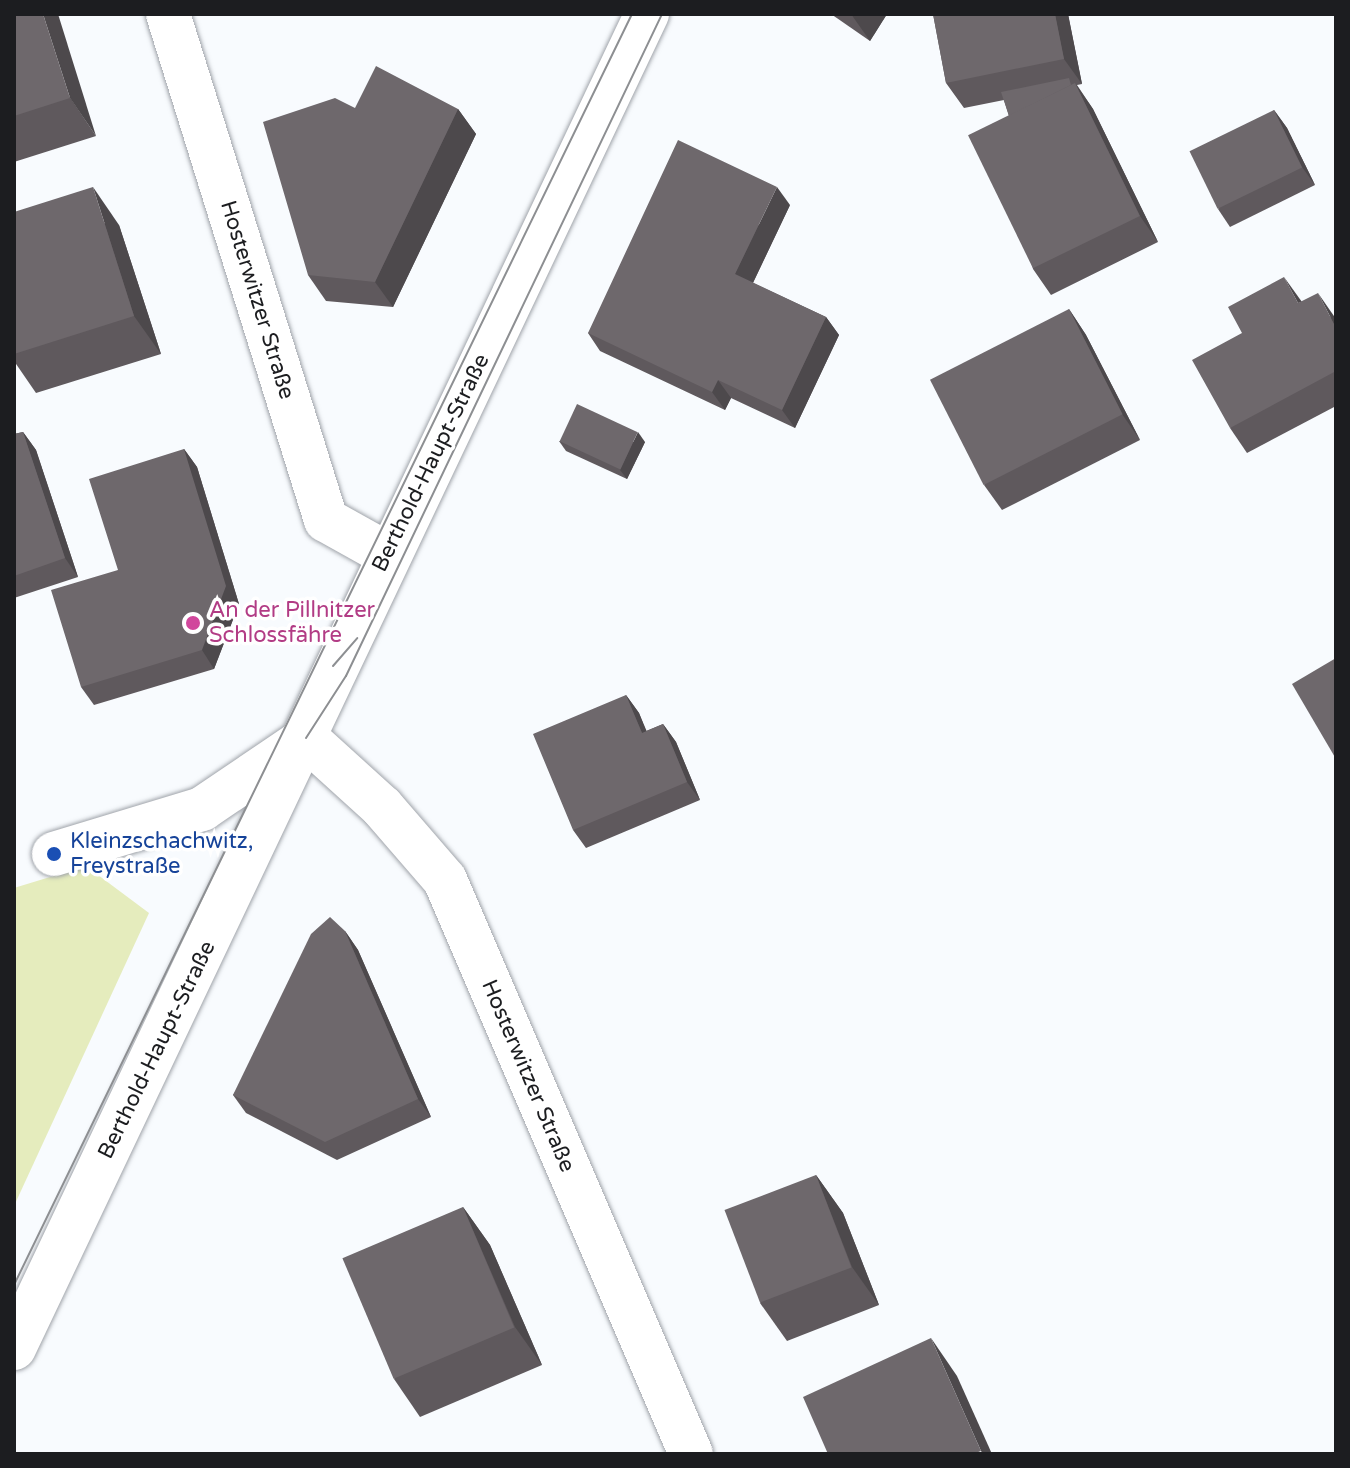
<!DOCTYPE html>
<html>
<head>
<meta charset="utf-8">
<style>
	body { margin:0 }
	#map { position:relative; width:1350px; height:1468px; overflow:hidden; background:#f8fbfe; font-family:"Varela Round",sans-serif }
	div>[style] { position:absolute }
	.green>* { inset:0; background:#e5ecbd }
	.roads { filter:drop-shadow(0 0 2px #a0a4aa) drop-shadow(0 0 2px #a0a4aa) }
	.minor>* { height:44px; margin:-22px; padding:0 22px; transform-origin:22px; border-radius:22px; background:#fff }
	.tram>* { height:2px; margin:-1px; padding:0 1px; transform-origin:1px; border-radius:1px; background:#8d8f92 }
	.wall>* { inset:0; background:#5f595d }
	.shaded-wall>* { inset:0; background:#4d494c }
	.building>* { inset:0; background:#6e686c; transform-origin:0 0 }
	.dots>* { width:22px; height:22px; translate:-50% -50%; box-sizing:border-box; border:4px solid #fff; border-radius:50% }
	span { translate:-50% -50%; white-space:nowrap; text-align:center; line-height:1.15; -webkit-text-stroke:7px #fff; paint-order:stroke }
	.street-label { font-size:22px; color:#1c1d20 }
	.hotel-label { font-size:22px; color:#b23c85 }
	.left { translate:0 -50%; text-align:left }
	.transit-label { font-size:22px; color:#164399 }
	.frame { position:absolute; inset:0; border:16px solid #1c1d20; pointer-events:none }
</style>
</head>
<body>
<div id="map">
	<div class="green">
		<i style="clip-path:polygon(86px 866px,149px 913px,14px 1206px,14px 888px)"></i>
	</div>
	<div class="roads">
		<div class="minor">
			<i style="left:168px;top:14px;width:530px;rotate:72.66deg"></i>
			<i style="left:326px;top:520px;width:70px;rotate:29.1deg"></i>
			<i style="left:306px;top:738px;width:103px;rotate:42.2deg"></i>
			<i style="left:382px;top:807px;width:96px;rotate:49.2deg"></i>
			<i style="left:445px;top:880px;width:624px;rotate:66.8deg"></i>
			<i style="left:54px;top:854px;width:155px;rotate:-16.9deg"></i>
			<i style="left:202px;top:809px;width:120px;rotate:-34.1deg"></i>
			<i style="left:14px;top:1348px;width:1477px;rotate:-64.62deg"></i>
		</div>
	</div>
	<div class="tram">
		<i style="left:333px;top:666px;width:37px;rotate:-49deg"></i>
		<i style="left:306px;top:738px;width:74px;rotate:-57.2deg"></i>
		<i style="left:346px;top:676px;width:734px;rotate:-64.48deg"></i>
		<i style="left:14px;top:1285px;width:1413px;rotate:-64.07deg"></i>
	</div>
	<div class="wall">
		<i style="clip-path:polygon(14px 14px,96px 136px,14px 162px)"></i>
		<i style="clip-path:polygon(831px 14px,887px 14px,870px 41px)"></i>
		<i style="clip-path:polygon(933px 14px,1068px 14px,1082px 84px,1077px 85px,1093px 109px,1158px 242px,1051px 295px,1033px 269px,1009px 116px,1004px 100px,964px 108px,946px 83px)"></i>
		<i style="clip-path:polygon(355px 108px,458px 109px,476px 134px,393px 307px,326px 301px,308px 275px)"></i>
		<i style="clip-path:polygon(1274px 110px,1287px 128px,1315px 185px,1230px 227px,1218px 209px)"></i>
		<i style="clip-path:polygon(790px 205px,753px 283px,826px 317px,839px 335px,795px 428px,731px 398px,725px 410px,600px 351px,588px 333px)"></i>
		<i style="clip-path:polygon(14px 212px,119px 225px,161px 354px,36px 393px,14px 361px)"></i>
		<i style="clip-path:polygon(1301px 302px,1336px 320px,1336px 406px,1247px 453px,1230px 428px)"></i>
		<i style="clip-path:polygon(1069px 309px,1086px 335px,1140px 440px,1002px 510px,984px 485px)"></i>
		<i style="clip-path:polygon(23px 432px,36px 450px,78px 577px,14px 598px,14px 434px)"></i>
		<i style="clip-path:polygon(559px 441px,645px 442px,627px 479px,566px 451px)"></i>
		<i style="clip-path:polygon(184px 449px,197px 467px,239px 604px,214px 669px,94px 705px,81px 687px,118px 570px)"></i>
		<i style="clip-path:polygon(626px 695px,639px 713px,646px 731px,663px 724px,676px 742px,700px 800px,586px 848px,573px 830px)"></i>
		<i style="clip-path:polygon(345px 931px,358px 950px,431px 1117px,337px 1160px,246px 1113px,233px 1095px)"></i>
		<i style="clip-path:polygon(816px 1175px,843px 1213px,879px 1305px,787px 1341px,760px 1303px)"></i>
		<i style="clip-path:polygon(463px 1207px,490px 1245px,542px 1365px,420px 1417px,394px 1379px)"></i>
	</div>
	<div class="shaded-wall">
		<i style="clip-path:polygon(43px 14px,58px 14px,96px 136px,70px 98px)"></i>
		<i style="clip-path:polygon(851px 14px,887px 14px,870px 41px)"></i>
		<i style="clip-path:polygon(1055px 14px,1068px 14px,1082px 84px,1064px 59px)"></i>
		<i style="clip-path:polygon(1075px 83px,1093px 109px,1158px 242px,1140px 216px)"></i>
		<i style="clip-path:polygon(458px 109px,476px 134px,393px 307px,375px 282px)"></i>
		<i style="clip-path:polygon(1274px 110px,1287px 128px,1315px 185px,1302px 167px)"></i>
		<i style="clip-path:polygon(93px 187px,119px 225px,161px 354px,134px 316px)"></i>
		<i style="clip-path:polygon(777px 187px,790px 205px,748px 293px,735px 274px)"></i>
		<i style="clip-path:polygon(1284px 277px,1302px 302px,1298px 303px)"></i>
		<i style="clip-path:polygon(1318px 293px,1336px 319px,1336px 328px)"></i>
		<i style="clip-path:polygon(1069px 309px,1086px 335px,1140px 440px,1122px 414px)"></i>
		<i style="clip-path:polygon(826px 317px,839px 335px,795px 428px,782px 410px)"></i>
		<i style="clip-path:polygon(718px 380px,731px 398px,725px 410px,712px 392px)"></i>
		<i style="clip-path:polygon(23px 432px,36px 450px,78px 577px,65px 558px)"></i>
		<i style="clip-path:polygon(638px 432px,645px 442px,627px 479px,620px 470px)"></i>
		<i style="clip-path:polygon(184px 449px,197px 467px,239px 604px,214px 669px,202px 650px)"></i>
		<i style="clip-path:polygon(626px 695px,639px 713px,655px 751px,642px 733px)"></i>
		<i style="clip-path:polygon(663px 724px,676px 742px,700px 800px,687px 782px)"></i>
		<i style="clip-path:polygon(345px 931px,358px 950px,431px 1117px,418px 1099px)"></i>
		<i style="clip-path:polygon(816px 1175px,843px 1213px,879px 1305px,852px 1267px)"></i>
		<i style="clip-path:polygon(463px 1207px,490px 1245px,542px 1365px,515px 1327px)"></i>
		<i style="clip-path:polygon(931px 1338px,957px 1376px,992px 1454px,983px 1454px,981px 1451px)"></i>
	</div>
	<div class="building">
		<i style="clip-path:polygon(14px 14px,43px 14px,70px 98px,14px 116px)"></i>
		<i style="clip-path:polygon(933px 14px,1055px 14px,1064px 59px,946px 83px)"></i>
		<i style="clip-path:polygon(376px 66px,458px 109px,375px 282px,308px 275px,263px 122px,335px 98px,355px 108px)"></i>
		<i style="clip-path:polygon(1069px 78px,1071px 85px,1009px 116px,1001px 92px)"></i>
		<i style="left:1075px;top:83px;width:148px;height:119px;rotate:64deg"></i>
		<i style="left:1274px;top:110px;width:64px;height:94px;rotate:64deg"></i>
		<i style="clip-path:polygon(678px 140px,777px 187px,735px 274px,826px 317px,782px 410px,718px 380px,712px 392px,588px 333px)"></i>
		<i style="clip-path:polygon(93px 187px,134px 316px,14px 354px,14px 212px)"></i>
		<i style="clip-path:polygon(1284px 277px,1298px 303px,1318px 293px,1336px 328px,1336px 371px,1230px 428px,1192px 360px,1242px 333px,1228px 307px)"></i>
		<i style="left:1069px;top:309px;width:118px;height:156px;rotate:63deg"></i>
		<i style="left:577px;top:404px;width:67px;height:41px;rotate:25deg"></i>
		<i style="clip-path:polygon(23px 432px,65px 558px,14px 576px,14px 434px)"></i>
		<i style="clip-path:polygon(184px 449px,226px 586px,202px 650px,81px 687px,51px 590px,118px 570px,89px 479px)"></i>
		<i style="clip-path:polygon(1336px 658px,1336px 759px,1292px 684px)"></i>
		<i style="clip-path:polygon(626px 695px,642px 733px,663px 724px,687px 782px,573px 830px,533px 734px)"></i>
		<i style="clip-path:polygon(330px 917px,345px 931px,418px 1099px,325px 1142px,233px 1095px,311px 934px)"></i>
		<i style="left:816px;top:1175px;width:99px;height:98px;rotate:69deg"></i>
		<i style="left:463px;top:1207px;width:131px;height:131px;rotate:67deg"></i>
		<i style="clip-path:polygon(931px 1338px,981px 1451px,973px 1454px,828px 1454px,803px 1397px)"></i>
	</div>
	<div class="dots">
		<i style="left:193px;top:623px;background:#d1479c"></i>
		<i style="left:54px;top:854px;background:#1a4fb4"></i>
	</div>
	<div class="street-label">
		<span style="left:257px;top:300px;rotate:73deg">Hosterwitzer Straße</span>
		<span style="left:431px;top:463px;rotate:-64deg">Berthold-Haupt-Straße</span>
		<span style="left:157px;top:1050px;rotate:-64deg">Berthold-Haupt-Straße</span>
		<span style="left:528px;top:1076px;rotate:67deg">Hosterwitzer Straße</span>
	</div>
	<div class="hotel-label">
		<span class="left" style="left:209px;top:623px">An der Pillnitzer<br>Schlossfähre</span>
	</div>
	<div class="transit-label">
		<span class="left" style="left:70px;top:854px">Kleinzschachwitz,<br>Freystraße</span>
	</div>
	<div class="frame"></div>
</div>
</body>
</html>
